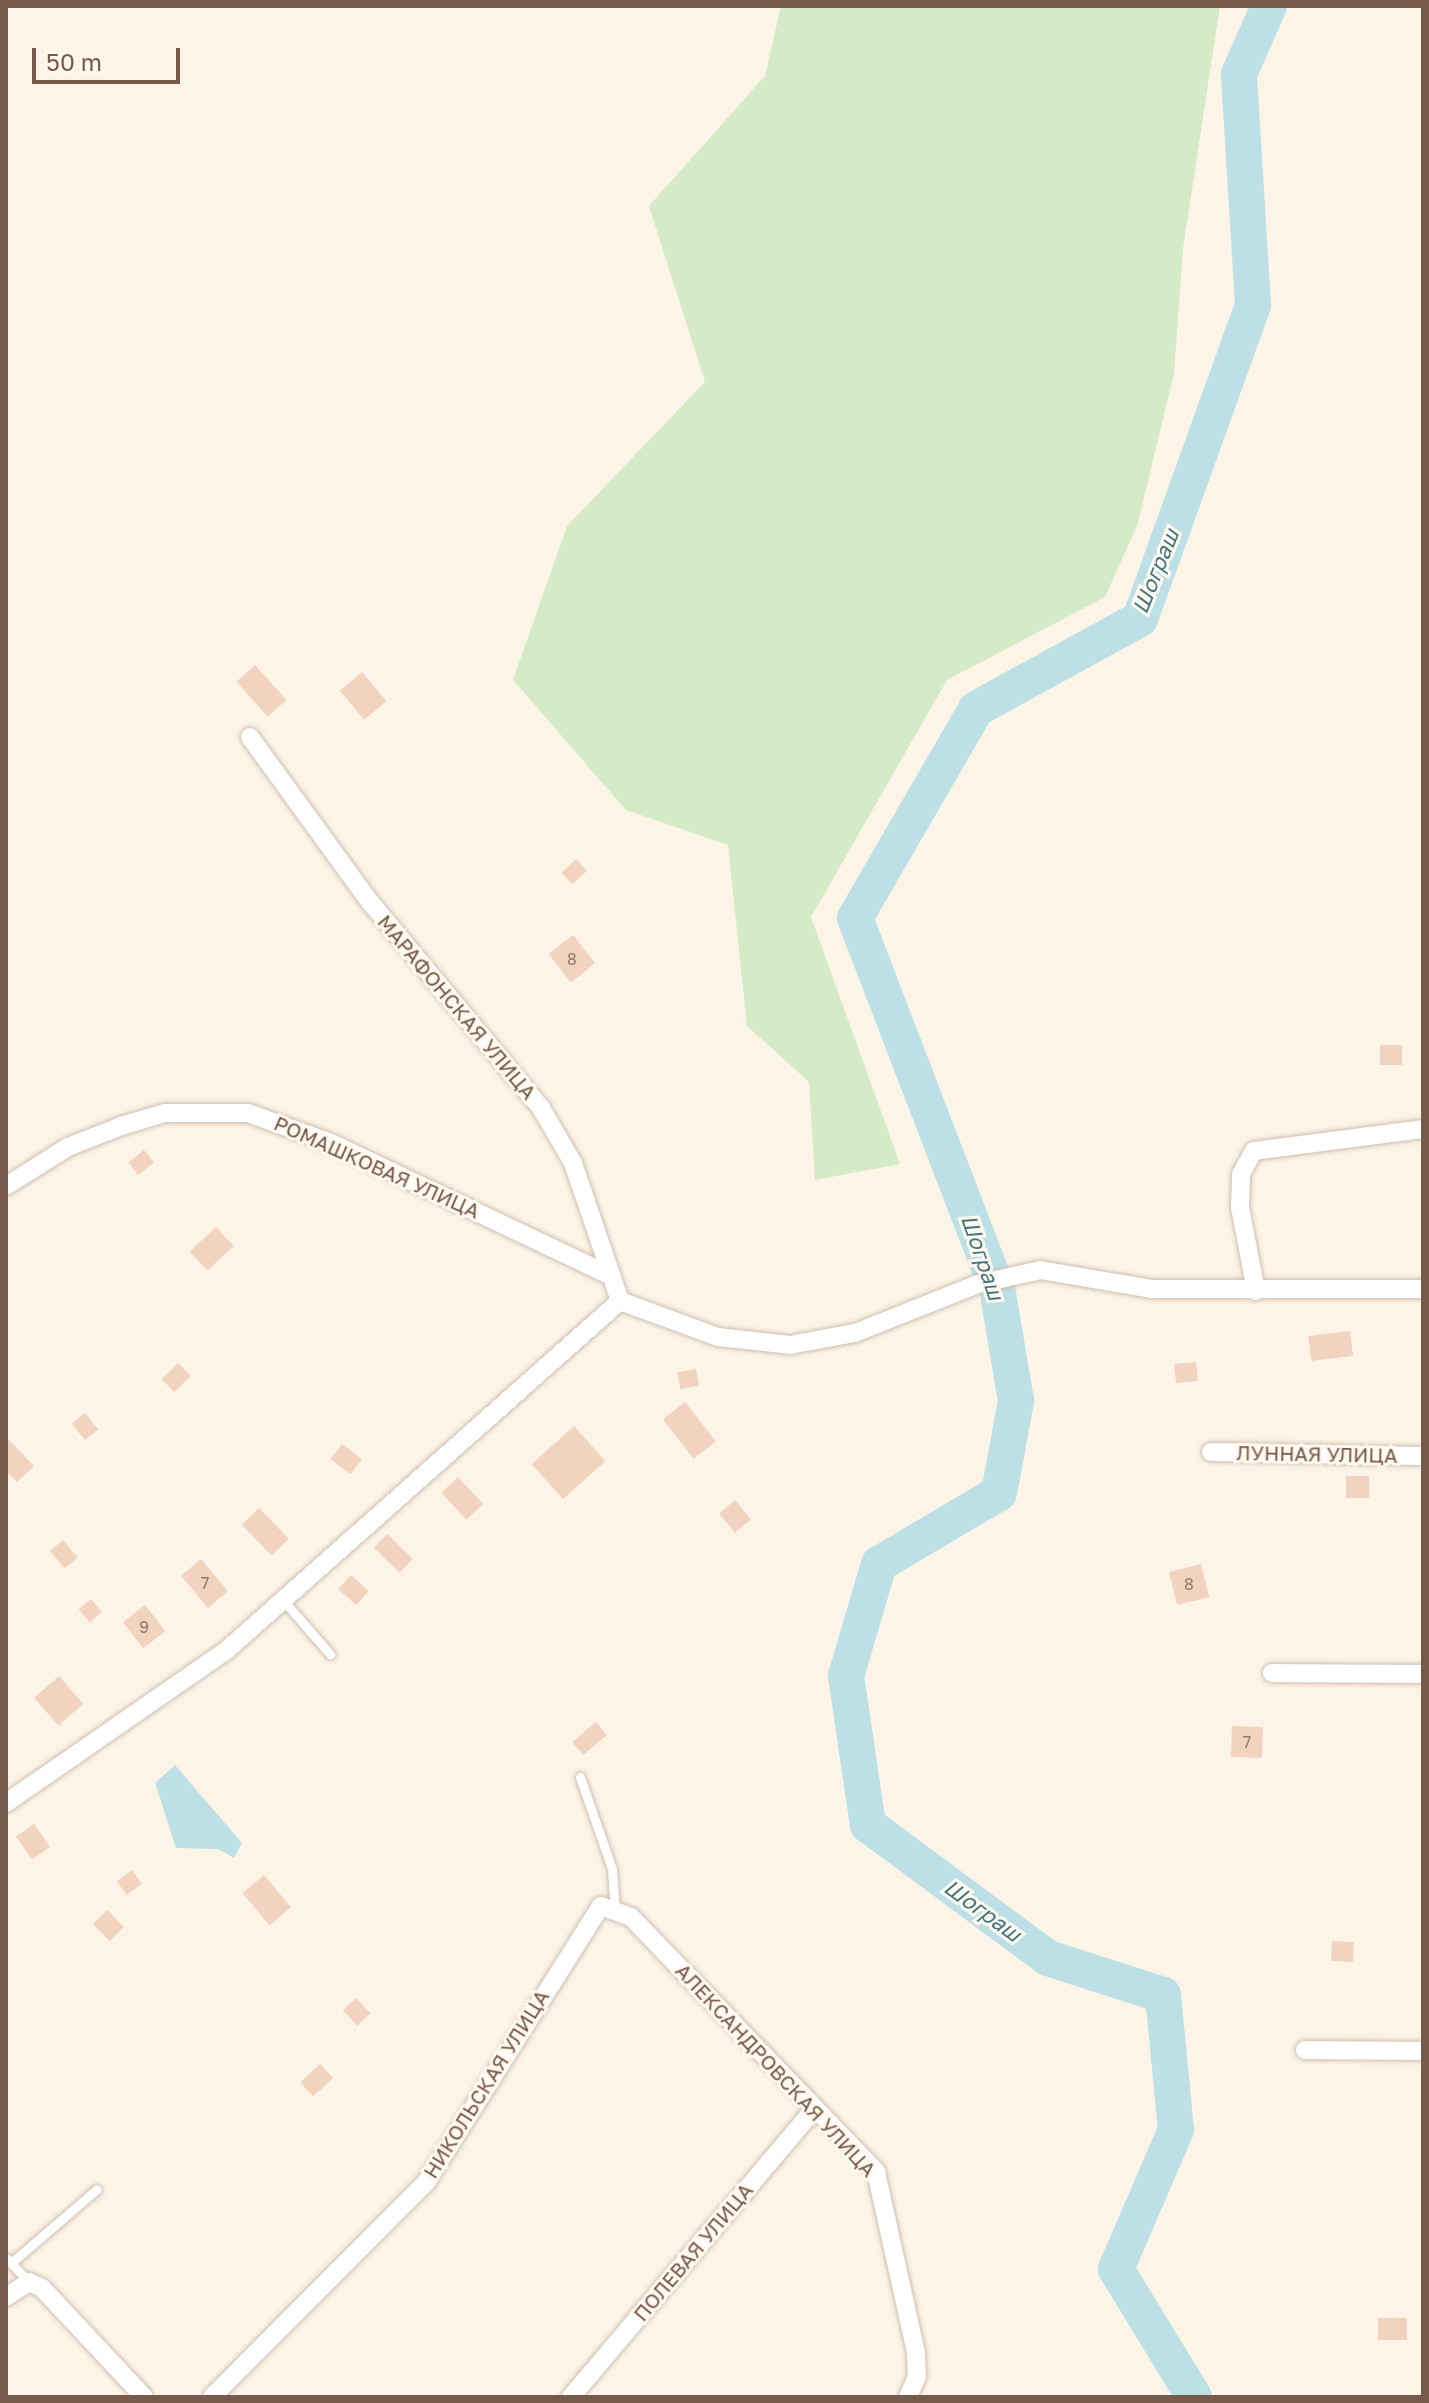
<!DOCTYPE html>
<html>
<head>
<meta charset="utf-8">
<style>
	body { margin:0 }
	#map { position:relative; width:1429px; height:2403px; overflow:hidden; background:#fcf4e7; font-family:"Golos Text",sans-serif }
	div>[style] { position:absolute }
	.green>* { inset:0; background:#d5eac6 }
	.water>* { inset:0; background:#bce0e5 }
	.river>* { height:36px; margin:-18px; padding:0 18px; transform-origin:18px; border-radius:18px; background:#bce0e5 }
	.building>* { inset:0; background:#f1d3c0; transform-origin:0 0 }
	.roads { filter:drop-shadow(0 0 2px #d0beb0) drop-shadow(0 0 2px #d0beb0) }
	.service>* { height:9px; margin:-4.5px; padding:0 4.5px; transform-origin:4.5px; border-radius:4.5px; background:#fff }
	.minor>* { height:18px; margin:-9px; padding:0 9px; transform-origin:9px; border-radius:9px; background:#fff }
	span { translate:-50% -50%; white-space:nowrap; text-align:center; line-height:1.15; -webkit-text-stroke:6px #fff8ee; paint-order:stroke }
	.number-label { font-size:16px; color:#957869 }
	.number-label span { -webkit-text-stroke-width:0 }
	.street-label { font-size:20px; color:#765a4c }
	.water-label { font-size:22px; color:#437781; font-style:italic }
	.frame { position:absolute; inset:0; border:8px solid #765a4c; pointer-events:none }
	.scale { position:absolute; left:32px; top:48px; width:148px; height:36px; box-sizing:border-box; border:4px solid #765a4c; border-top:0; padding-left:10px; font-size:24px; line-height:28px; white-space:nowrap; color:#765a4c; -webkit-text-stroke:6px #fff8ee; paint-order:stroke }
</style>
</head>
<body>
<div id="map">
	<div class="green">
		<i style="clip-path:polygon(781px 6px,1220px 6px,1183px 248px,1174px 374px,1137px 526px,1105px 597px,947px 680px,811px 917px,900px 1164px,815px 1180px,809px 1082px,747px 1026px,728px 845px,626px 810px,513px 680px,567px 526px,705px 382px,649px 206px,765px 76px)"></i>
	</div>
	<div class="water">
		<i style="clip-path:polygon(175px 1765px,242px 1843px,234px 1858px,218px 1849px,176px 1848px,155px 1783px)"></i>
	</div>
	<div class="river">
		<i style="left:1194px;top:2397px;width:150px;rotate:-121.4deg"></i>
		<i style="left:1116px;top:2269px;width:151px;rotate:-66.7deg"></i>
		<i style="left:1176px;top:2130px;width:136px;rotate:-95.5deg"></i>
		<i style="left:1163px;top:1995px;width:121px;rotate:-162.2deg"></i>
		<i style="left:1048px;top:1958px;width:224px;rotate:-143.5deg"></i>
		<i style="left:868px;top:1825px;width:151px;rotate:-98.4deg"></i>
		<i style="left:846px;top:1676px;width:117px;rotate:-73.6deg"></i>
		<i style="left:879px;top:1564px;width:139px;rotate:-30.6deg"></i>
		<i style="left:999px;top:1493px;width:94px;rotate:-79.5deg"></i>
		<i style="left:1016px;top:1401px;width:115px;rotate:-99.5deg"></i>
		<i style="left:997px;top:1288px;width:396px;rotate:-111deg"></i>
		<i style="left:855px;top:918px;width:241px;rotate:-59.9deg"></i>
		<i style="left:976px;top:709px;width:187px;rotate:-28.8deg"></i>
		<i style="left:1140px;top:619px;width:334px;rotate:-70.2deg"></i>
		<i style="left:1253px;top:305px;width:231px;rotate:-93.5deg"></i>
		<i style="left:1239px;top:74px;width:74px;rotate:-66.2deg"></i>
	</div>
	<div class="building">
		<i style="left:255px;top:665px;width:47px;height:25px;rotate:48deg"></i>
		<i style="left:362px;top:672px;width:38px;height:29px;rotate:50deg"></i>
		<i style="left:576px;top:859px;width:16px;height:20px;rotate:47deg"></i>
		<i style="left:573px;top:935px;width:36px;height:31px;rotate:52deg"></i>
		<i style="left:1380px;top:1045px;width:22px;height:20px"></i>
		<i style="left:144px;top:1150px;width:16px;height:20px;rotate:52deg"></i>
		<i style="left:216px;top:1227px;width:26px;height:36px;rotate:47deg"></i>
		<i style="left:1350px;top:1331px;width:25px;height:42px;rotate:83deg"></i>
		<i style="left:1196px;top:1362px;width:19px;height:22px;rotate:84deg"></i>
		<i style="left:178px;top:1363px;width:18px;height:23px;rotate:45deg"></i>
		<i style="left:696px;top:1369px;width:17px;height:19px;rotate:80deg"></i>
		<i style="left:685px;top:1402px;width:50px;height:28px;rotate:52deg"></i>
		<i style="left:85px;top:1413px;width:21px;height:17px;rotate:51deg"></i>
		<i style="left:574px;top:1426px;width:47px;height:57px;rotate:48deg"></i>
		<i style="clip-path:polygon(6px 1437px,34px 1466px,17px 1482px,6px 1471px)"></i>
		<i style="left:342px;top:1444px;width:25px;height:19px;rotate:37deg"></i>
		<i style="left:1346px;top:1476px;width:23px;height:22px"></i>
		<i style="left:458px;top:1477px;width:37px;height:23px;rotate:47deg"></i>
		<i style="left:735px;top:1500px;width:25px;height:21px;rotate:50deg"></i>
		<i style="left:259px;top:1508px;width:43px;height:24px;rotate:46deg"></i>
		<i style="left:387px;top:1534px;width:36px;height:19px;rotate:44deg"></i>
		<i style="left:63px;top:1540px;width:23px;height:17px;rotate:50deg"></i>
		<i style="left:201px;top:1559px;width:42px;height:26px;rotate:50deg"></i>
		<i style="left:1201px;top:1564px;width:34px;height:33px;rotate:76deg"></i>
		<i style="left:351px;top:1575px;width:24px;height:19px;rotate:42deg"></i>
		<i style="left:91px;top:1599px;width:17px;height:16px;rotate:50deg"></i>
		<i style="left:145px;top:1605px;width:33px;height:28px;rotate:52deg"></i>
		<i style="left:59px;top:1676px;width:37px;height:33px;rotate:49deg"></i>
		<i style="left:596px;top:1722px;width:17px;height:31px;rotate:50deg"></i>
		<i style="left:1232px;top:1726px;width:31px;height:31px;rotate:2deg"></i>
		<i style="left:34px;top:1824px;width:28px;height:22px;rotate:55deg"></i>
		<i style="left:132px;top:1870px;width:17px;height:19px;rotate:54deg"></i>
		<i style="left:264px;top:1875px;width:42px;height:28px;rotate:50deg"></i>
		<i style="left:107px;top:1910px;width:24px;height:20px;rotate:45deg"></i>
		<i style="left:1332px;top:1941px;width:22px;height:20px;rotate:3deg"></i>
		<i style="left:356px;top:1998px;width:21px;height:18px;rotate:47deg"></i>
		<i style="left:320px;top:2064px;width:19px;height:27px;rotate:47deg"></i>
		<i style="left:1407px;top:2318px;width:22px;height:29px;rotate:90deg"></i>
	</div>
	<div class="roads">
		<div class="service">
			<i style="left:283px;top:1600px;width:72px;rotate:49deg"></i>
			<i style="left:580px;top:1777px;width:97px;rotate:70.8deg"></i>
			<i style="left:612px;top:1869px;width:39px;rotate:86deg"></i>
			<i style="left:6px;top:2258px;width:33px;rotate:46deg"></i>
			<i style="left:11px;top:2263px;width:113px;rotate:-40.7deg"></i>
		</div>
		<div class="minor">
			<i style="left:250px;top:737px;width:204px;rotate:54deg"></i>
			<i style="left:370px;top:902px;width:268px;rotate:50.3deg"></i>
			<i style="left:541px;top:1108px;width:64px;rotate:59.8deg"></i>
			<i style="left:573px;top:1163px;width:146px;rotate:71.2deg"></i>
			<i style="left:6px;top:1186px;width:73px;rotate:-32.2deg"></i>
			<i style="left:68px;top:1147px;width:57px;rotate:-21.6deg"></i>
			<i style="left:121px;top:1126px;width:46px;rotate:-16.5deg"></i>
			<i style="left:165px;top:1113px;width:83px"></i>
			<i style="left:248px;top:1113px;width:88px;rotate:19.9deg"></i>
			<i style="left:331px;top:1143px;width:308px;rotate:25.4deg"></i>
			<i style="left:1256px;top:1291px;width:86px;rotate:-100.8deg"></i>
			<i style="left:1240px;top:1207px;width:33px;rotate:-88deg"></i>
			<i style="left:1241px;top:1174px;width:26px;rotate:-61deg"></i>
			<i style="left:1254px;top:1151px;width:170px;rotate:-7.4deg"></i>
			<i style="left:1211px;top:1452px;width:212px;rotate:1.1deg"></i>
			<i style="left:1272px;top:1673px;width:151px;rotate:0.4deg"></i>
			<i style="left:6px;top:1803px;width:270px;rotate:-34.7deg"></i>
			<i style="left:228px;top:1649px;width:524px;rotate:-41.6deg"></i>
			<i style="left:620px;top:1301px;width:104px;rotate:20.2deg"></i>
			<i style="left:718px;top:1337px;width:72px;rotate:6.3deg"></i>
			<i style="left:790px;top:1345px;width:66px;rotate:-10.5deg"></i>
			<i style="left:855px;top:1333px;width:132px;rotate:-21.7deg"></i>
			<i style="left:978px;top:1284px;width:64px;rotate:-12.7deg"></i>
			<i style="left:1040px;top:1270px;width:114px;rotate:9.6deg"></i>
			<i style="left:1152px;top:1289px;width:271px"></i>
			<i style="left:1305px;top:2050px;width:118px;rotate:0.5deg"></i>
			<i style="left:6px;top:2297px;width:27px;rotate:-33deg"></i>
			<i style="left:29px;top:2282px;width:14px;rotate:25deg"></i>
			<i style="left:42px;top:2288px;width:149px;rotate:46.9deg"></i>
			<i style="left:212px;top:2397px;width:305px;rotate:-45.1deg"></i>
			<i style="left:427px;top:2181px;width:325px;rotate:-57.7deg"></i>
			<i style="left:601px;top:1906px;width:32px;rotate:20deg"></i>
			<i style="left:631px;top:1917px;width:354px;rotate:46.1deg"></i>
			<i style="left:876px;top:2172px;width:184px;rotate:77.5deg"></i>
			<i style="left:916px;top:2352px;width:24px;rotate:88deg"></i>
			<i style="left:917px;top:2376px;width:23px;rotate:113deg"></i>
			<i style="left:571px;top:2397px;width:378px;rotate:-49.8deg"></i>
		</div>
	</div>
	<div class="number-label">
		<span style="left:572px;top:959px">8</span>
		<span style="left:205px;top:1583px">7</span>
		<span style="left:1189px;top:1584px">8</span>
		<span style="left:144px;top:1627px">9</span>
		<span style="left:1247px;top:1742px">7</span>
	</div>
	<div class="street-label">
		<span style="left:457px;top:1007px;rotate:50deg">МАРАФОНСКАЯ УЛИЦА</span>
		<span style="left:377px;top:1167px;rotate:24deg">РОМАШКОВАЯ УЛИЦА</span>
		<span style="left:1317px;top:1454px;rotate:1deg">ЛУННАЯ УЛИЦА</span>
		<span style="left:776px;top:2070px;rotate:47deg">АЛЕКСАНДРОВСКАЯ УЛИЦА</span>
		<span style="left:486px;top:2084px;rotate:-58deg">НИКОЛЬСКАЯ УЛИЦА</span>
		<span style="left:693px;top:2252px;rotate:-50deg">ПОЛЕВАЯ УЛИЦА</span>
	</div>
	<div class="water-label">
		<span style="left:1155px;top:571px;rotate:-68deg">Шограш</span>
		<span style="left:983px;top:1257px;rotate:71deg">Шограш</span>
		<span style="left:983px;top:1910px;rotate:36deg">Шограш</span>
	</div>
	<div class="frame"></div>
	<div class="scale">50 m</div>
</div>
</body>
</html>
